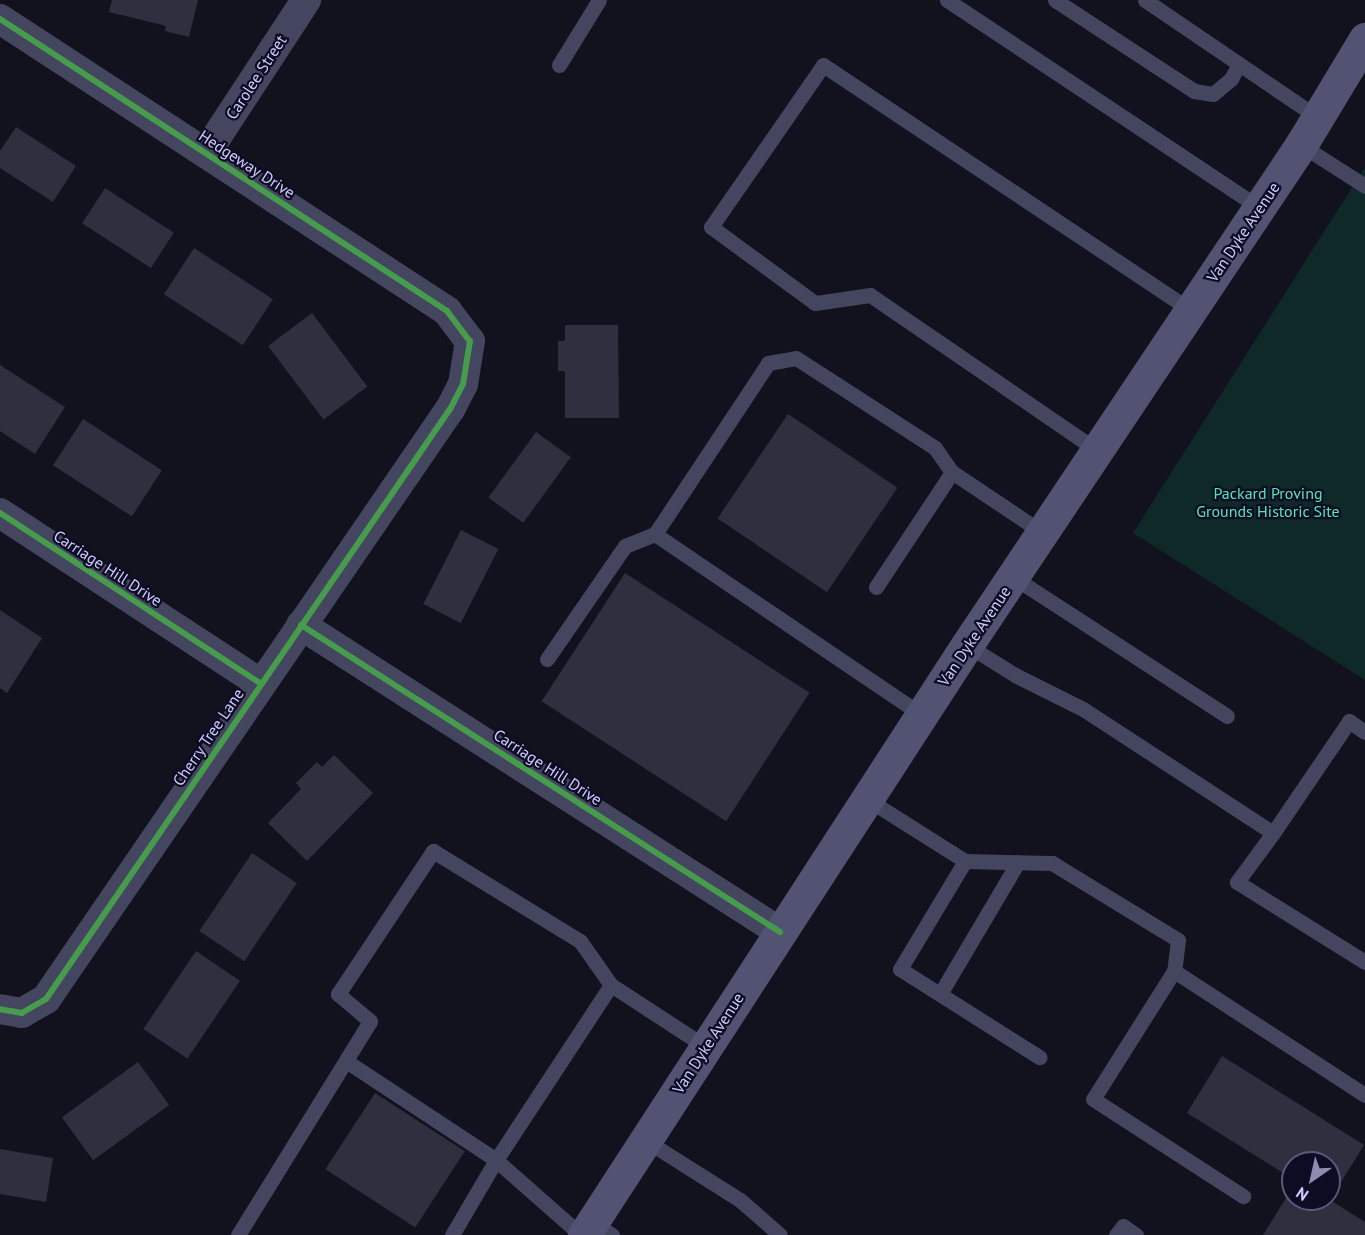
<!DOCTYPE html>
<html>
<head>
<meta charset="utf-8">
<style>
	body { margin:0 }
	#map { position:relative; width:1365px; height:1235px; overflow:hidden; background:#12111e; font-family:"PT Sans",sans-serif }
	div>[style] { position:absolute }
	.green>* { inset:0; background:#0f2928 }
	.building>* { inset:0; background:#302f40; transform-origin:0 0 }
	.service>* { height:15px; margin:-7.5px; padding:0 7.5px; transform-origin:7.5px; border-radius:7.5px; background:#44455f }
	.minor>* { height:30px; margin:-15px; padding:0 15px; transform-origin:15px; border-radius:15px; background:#44455f }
	.secondary>* { height:33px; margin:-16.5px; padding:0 16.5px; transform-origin:16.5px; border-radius:16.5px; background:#525272 }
	.cycleway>* { height:6px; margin:-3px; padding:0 3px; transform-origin:3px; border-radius:3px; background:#469c4c }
	span { translate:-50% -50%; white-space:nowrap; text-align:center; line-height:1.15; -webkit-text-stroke:4.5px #0e0c23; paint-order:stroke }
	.street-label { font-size:16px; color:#cfcdff }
	.park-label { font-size:16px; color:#4feab8 }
	.north { position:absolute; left:1281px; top:1151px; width:60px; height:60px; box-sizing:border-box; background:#0e0c23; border:2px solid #5b597b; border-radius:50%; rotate:214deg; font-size:16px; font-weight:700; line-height:24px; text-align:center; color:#cfcdff }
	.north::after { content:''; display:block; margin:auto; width:21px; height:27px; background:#8d8bb0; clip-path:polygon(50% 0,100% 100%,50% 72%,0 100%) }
</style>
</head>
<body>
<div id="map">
	<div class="green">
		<i style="clip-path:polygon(1365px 167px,1365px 680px,1133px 533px)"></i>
	</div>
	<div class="building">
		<i style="clip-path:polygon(112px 0,198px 0,189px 37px,165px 31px,166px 26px,109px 12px)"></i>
		<i style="clip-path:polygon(16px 127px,76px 166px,53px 202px,0 168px,0 151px)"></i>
		<i style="left:105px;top:188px;width:82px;height:42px;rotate:33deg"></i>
		<i style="left:194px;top:248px;width:94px;height:55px;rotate:33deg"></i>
		<i style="left:312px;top:313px;width:92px;height:55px;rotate:53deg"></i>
		<i style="clip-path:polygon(565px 325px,618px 325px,619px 418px,565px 418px,565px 371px,558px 371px,558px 341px,565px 341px)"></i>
		<i style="clip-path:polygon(0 365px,65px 407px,35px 454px,0 431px)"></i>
		<i style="left:788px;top:414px;width:132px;height:126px;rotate:34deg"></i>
		<i style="left:83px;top:419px;width:94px;height:55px;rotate:33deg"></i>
		<i style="left:536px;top:432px;width:43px;height:81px;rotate:36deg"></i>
		<i style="left:461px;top:530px;width:42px;height:83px;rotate:27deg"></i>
		<i style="left:625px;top:573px;width:220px;height:153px;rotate:33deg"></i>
		<i style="clip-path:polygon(0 610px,42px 638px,7px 693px,0 688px)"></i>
		<i style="clip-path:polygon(334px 755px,373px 793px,307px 861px,268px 823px,301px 789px,296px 783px,317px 762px,322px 767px)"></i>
		<i style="left:252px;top:853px;width:54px;height:94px;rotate:34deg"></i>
		<i style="left:196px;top:951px;width:53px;height:94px;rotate:34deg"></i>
		<i style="clip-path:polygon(1222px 1056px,1364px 1145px,1330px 1200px,1365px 1222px,1365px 1235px,1263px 1235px,1293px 1187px,1293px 1199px,1329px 1199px,1329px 1163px,1293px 1163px,1293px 1179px,1187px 1113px)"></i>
		<i style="left:138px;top:1062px;width:53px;height:94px;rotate:54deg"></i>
		<i style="left:375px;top:1093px;width:107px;height:91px;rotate:33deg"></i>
		<i style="clip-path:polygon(0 1149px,53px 1158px,46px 1202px,0 1194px)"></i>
	</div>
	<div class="service">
		<i style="left:947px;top:0;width:374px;rotate:33.6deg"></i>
		<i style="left:1055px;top:0;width:166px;rotate:33.2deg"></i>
		<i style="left:1194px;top:91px;width:19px;rotate:9deg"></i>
		<i style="left:1213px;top:94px;width:23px;rotate:-40deg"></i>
		<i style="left:1231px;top:79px;width:17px;rotate:-62deg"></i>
		<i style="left:1145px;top:0;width:208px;rotate:34.2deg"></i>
		<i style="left:559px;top:65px;width:76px;rotate:-58.4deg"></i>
		<i style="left:1301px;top:145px;width:76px;rotate:32.6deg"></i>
		<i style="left:1098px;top:451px;width:276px;rotate:-145.6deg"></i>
		<i style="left:870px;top:295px;width:56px;rotate:171.7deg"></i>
		<i style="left:815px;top:303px;width:129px;rotate:-143.8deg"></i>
		<i style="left:711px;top:227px;width:197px;rotate:-55.3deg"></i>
		<i style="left:823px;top:65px;width:442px;rotate:33.7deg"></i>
		<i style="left:1013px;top:577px;width:255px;rotate:33deg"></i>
		<i style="left:876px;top:587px;width:138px;rotate:-56.5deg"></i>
		<i style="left:967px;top:645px;width:57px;rotate:32deg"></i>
		<i style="left:1015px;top:675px;width:76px;rotate:26.6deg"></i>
		<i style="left:1083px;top:709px;width:227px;rotate:33.1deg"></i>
		<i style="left:1273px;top:833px;width:61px;rotate:126.3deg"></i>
		<i style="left:1237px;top:882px;width:151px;rotate:32deg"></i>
		<i style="left:547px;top:659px;width:137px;rotate:-55.4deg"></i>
		<i style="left:625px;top:546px;width:32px;rotate:-22deg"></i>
		<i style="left:922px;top:715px;width:323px;rotate:-145.9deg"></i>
		<i style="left:655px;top:534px;width:205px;rotate:-56.5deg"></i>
		<i style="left:768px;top:363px;width:28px;rotate:-10deg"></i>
		<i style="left:796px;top:358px;width:166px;rotate:32.9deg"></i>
		<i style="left:935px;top:448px;width:29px;rotate:55deg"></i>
		<i style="left:952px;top:472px;width:110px;rotate:33.8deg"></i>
		<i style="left:867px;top:799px;width:116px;rotate:32.3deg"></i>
		<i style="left:965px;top:861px;width:87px;rotate:1.3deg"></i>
		<i style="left:1052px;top:863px;width:148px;rotate:31.4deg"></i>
		<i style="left:1178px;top:940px;width:31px;rotate:97deg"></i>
		<i style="left:1174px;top:971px;width:228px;rotate:33deg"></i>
		<i style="left:1273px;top:833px;width:135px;rotate:-55.8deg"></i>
		<i style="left:1349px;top:721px;width:19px;rotate:35deg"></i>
		<i style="left:965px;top:861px;width:126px;rotate:121deg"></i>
		<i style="left:900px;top:969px;width:165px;rotate:32.3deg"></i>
		<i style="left:1174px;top:971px;width:151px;rotate:122.3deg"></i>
		<i style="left:1093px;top:1099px;width:179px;rotate:32.9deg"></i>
		<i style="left:940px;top:994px;width:153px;rotate:-59.4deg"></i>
		<i style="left:346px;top:1061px;width:180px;rotate:33.4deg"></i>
		<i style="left:496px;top:1160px;width:87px;rotate:120.4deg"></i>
		<i style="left:645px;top:1140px;width:112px;rotate:32.3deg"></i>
		<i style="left:740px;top:1200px;width:53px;rotate:41.2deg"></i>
		<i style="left:592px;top:1222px;width:24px;rotate:33deg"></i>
		<i style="left:238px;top:1235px;width:251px;rotate:-58.3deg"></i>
		<i style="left:370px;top:1021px;width:42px;rotate:-139.8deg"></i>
		<i style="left:338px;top:994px;width:172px;rotate:-56.4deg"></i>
		<i style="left:433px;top:851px;width:172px;rotate:31.5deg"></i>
		<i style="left:580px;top:941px;width:54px;rotate:54.8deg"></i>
		<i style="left:581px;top:1235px;width:113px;rotate:-138.6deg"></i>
		<i style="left:496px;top:1160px;width:209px;rotate:-56.7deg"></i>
		<i style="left:611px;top:985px;width:113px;rotate:33.1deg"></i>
		<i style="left:1116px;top:1235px;width:11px;rotate:-52deg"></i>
		<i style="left:1123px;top:1226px;width:16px;rotate:35deg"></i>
	</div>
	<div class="minor">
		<i style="left:0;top:19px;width:534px;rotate:33.15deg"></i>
		<i style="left:447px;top:311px;width:38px;rotate:53deg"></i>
		<i style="left:470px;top:341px;width:44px;rotate:99.2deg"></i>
		<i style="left:463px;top:384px;width:28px;rotate:117deg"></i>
		<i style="left:450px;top:409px;width:715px;rotate:124.4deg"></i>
		<i style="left:46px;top:999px;width:28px;rotate:150deg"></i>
		<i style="left:22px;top:1013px;width:22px;rotate:-170deg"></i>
		<i style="left:206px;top:153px;width:183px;rotate:-56.8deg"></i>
		<i style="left:0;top:513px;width:312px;rotate:33.2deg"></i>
		<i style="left:301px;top:625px;width:569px;rotate:32.66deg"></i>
	</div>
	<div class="secondary">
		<i style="left:584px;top:1235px;width:703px;rotate:-57.01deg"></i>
		<i style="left:967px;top:645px;width:601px;rotate:-56.26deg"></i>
		<i style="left:1301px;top:145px;width:124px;rotate:-58.9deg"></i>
	</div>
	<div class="cycleway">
		<i style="left:0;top:19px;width:534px;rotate:33.15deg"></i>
		<i style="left:447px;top:311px;width:38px;rotate:53deg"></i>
		<i style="left:470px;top:341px;width:44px;rotate:99.2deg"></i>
		<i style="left:463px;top:384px;width:28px;rotate:117deg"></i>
		<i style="left:450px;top:409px;width:715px;rotate:124.4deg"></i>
		<i style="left:46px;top:999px;width:28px;rotate:150deg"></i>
		<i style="left:22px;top:1013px;width:22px;rotate:-170deg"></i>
		<i style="left:0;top:513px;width:312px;rotate:33.2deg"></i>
		<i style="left:301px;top:625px;width:569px;rotate:32.66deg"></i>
	</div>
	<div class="street-label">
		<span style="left:256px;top:77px;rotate:-57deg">Carolee Street</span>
		<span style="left:247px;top:164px;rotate:33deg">Hedgeway Drive</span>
		<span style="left:1243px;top:232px;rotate:-56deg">Van Dyke Avenue</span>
		<span style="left:108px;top:568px;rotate:33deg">Carriage Hill Drive</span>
		<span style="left:974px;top:636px;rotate:-56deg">Van Dyke Avenue</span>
		<span style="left:208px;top:737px;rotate:-56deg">Cherry Tree Lane</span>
		<span style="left:548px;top:767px;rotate:33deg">Carriage Hill Drive</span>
		<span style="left:708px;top:1043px;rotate:-57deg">Van Dyke Avenue</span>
	</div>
	<div class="park-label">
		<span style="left:1268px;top:502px">Packard Proving<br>Grounds Historic Site</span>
	</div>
	<div class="north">N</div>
</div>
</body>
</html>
